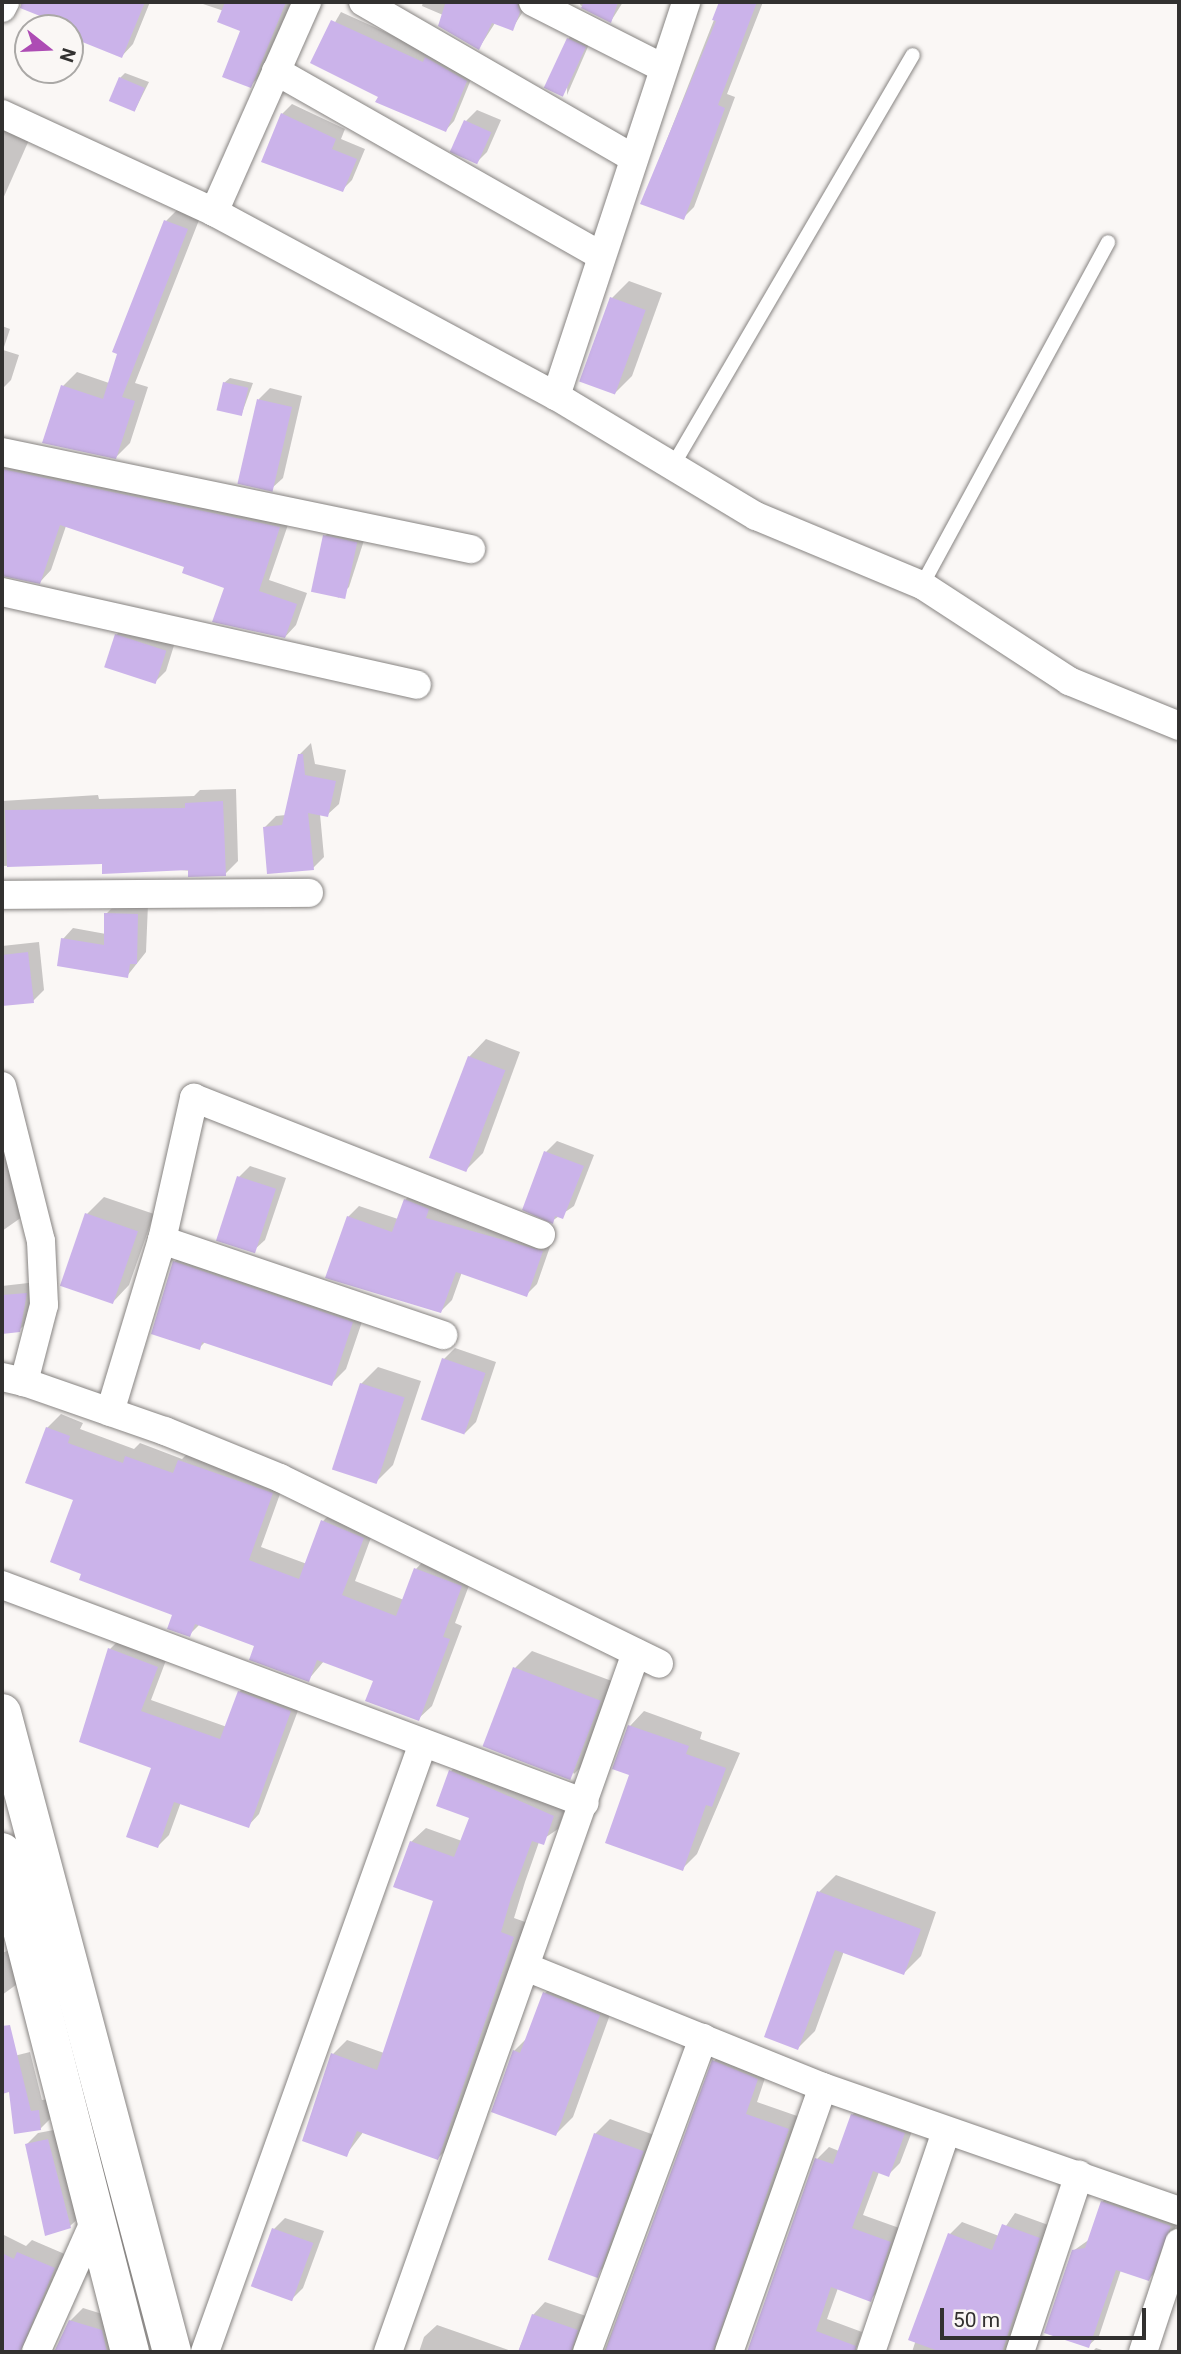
<!DOCTYPE html>
<html>
<head>
<meta charset="utf-8">
<style>
	body { margin:0 }
	#map { position:relative; width:1181px; height:2354px; overflow:hidden; background:#faf7f5; font-family:Roboto,sans-serif }
	div>[style] { position:absolute }
	.shadow>* { inset:0; background:#0003 }
	.building>* { inset:0; background:#cbb3ea; transform-origin:0 0 }
	.roads { filter:drop-shadow(0 0 2px #878482) drop-shadow(0 0 2px #878482) }
	.lane>* { height:14px; margin:-7px; padding:0 7px; transform-origin:7px; border-radius:7px; background:#fff }
	.street>* { height:28px; margin:-14px; padding:0 14px; transform-origin:14px; border-radius:14px; background:#fff }
	.secondary>* { height:38px; margin:-19px; padding:0 19px; transform-origin:19px; border-radius:19px; background:#fff }
	span { translate:-50% -50%; white-space:nowrap; text-align:center; line-height:1.15; -webkit-text-stroke:5px #faf7f5; paint-order:stroke }
	.frame { position:absolute; inset:0; border:4px solid #323130; pointer-events:none }
	.north { position:absolute; left:14px; top:14px; width:70px; height:70px; box-sizing:border-box; background:#faf7f5; border:2px solid #aaa8a6; border-radius:50%; rotate:108deg; font-size:19px; font-weight:700; line-height:28px; text-align:center; color:#323130 }
	.north::after { content:''; display:block; margin:auto; width:24px; height:32px; background:#ad4cb4; clip-path:polygon(50% 0,100% 100%,50% 72%,0 100%) }
	.scale { position:absolute; left:940px; top:2308px; width:206px; height:32px; box-sizing:border-box; border:4px solid #323130; border-top:0; padding-left:9px; font-size:21px; line-height:24px; white-space:nowrap; color:#323130; -webkit-text-stroke:5px #faf7f5; paint-order:stroke }
</style>
</head>
<body>
<div id="map">
	<div class="shadow">
		<i style="clip-path:polygon(21px 2px,150px 2px,133px 44px,122px 56px,70px 35px,73px 27px,22px 7px)"></i>
		<i style="clip-path:polygon(197px 2px,292px 2px,261px 75px,250px 86px,242px 30px,224px 11px)"></i>
		<i style="clip-path:polygon(423px 2px,529px 2px,512px 29px,495px 23px,479px 48px,443px 15px,422px 6px)"></i>
		<i style="clip-path:polygon(581px 2px,623px 2px,611px 21px,580px 5px)"></i>
		<i style="clip-path:polygon(721px 2px,763px 2px,727px 94px,735px 97px,694px 207px,683px 218px,642px 203px)"></i>
		<i style="clip-path:polygon(341px 12px,474px 72px,454px 121px,446px 130px,312px 62px)"></i>
		<i style="clip-path:polygon(573px 34px,590px 42px,567px 95px,568px 39px)"></i>
		<i style="clip-path:polygon(125px 73px,149px 82px,135px 110px,120px 78px)"></i>
		<i style="clip-path:polygon(292px 104px,345px 129px,341px 139px,365px 149px,352px 180px,342px 190px,282px 114px)"></i>
		<i style="clip-path:polygon(477px 110px,501px 120px,487px 152px,476px 163px,466px 121px)"></i>
		<i style="clip-path:polygon(2px 127px,29px 140px,2px 201px)"></i>
		<i style="clip-path:polygon(180px 207px,201px 215px,135px 383px,148px 387px,130px 443px,116px 457px,63px 386px,77px 372px,109px 383px,120px 353px,114px 351px,166px 221px)"></i>
		<i style="clip-path:polygon(629px 281px,662px 293px,632px 376px,615px 393px,612px 298px)"></i>
		<i style="clip-path:polygon(2px 326px,10px 329px,3px 350px,19px 355px,11px 380px,2px 389px)"></i>
		<i style="clip-path:polygon(230px 378px,253px 383px,242px 413px,224px 383px)"></i>
		<i style="clip-path:polygon(270px 388px,302px 396px,283px 478px,271px 489px,259px 399px)"></i>
		<i style="clip-path:polygon(2px 462px,291px 516px,269px 580px,307px 593px,296px 625px,285px 637px,226px 587px,186px 566px,66px 526px,51px 570px,40px 582px,2px 575px)"></i>
		<i style="clip-path:polygon(336px 525px,367px 531px,349px 587px,338px 598px,325px 536px)"></i>
		<i style="clip-path:polygon(128px 624px,176px 639px,166px 671px,155px 682px,116px 635px)"></i>
		<i style="clip-path:polygon(311px 743px,315px 764px,346px 770px,339px 804px,327px 815px,320px 814px,324px 857px,313px 868px,264px 828px,276px 816px,286px 815px,299px 755px)"></i>
		<i style="clip-path:polygon(236px 789px,238px 861px,225px 874px,103px 863px,2px 866px,2px 801px,98px 795px,99px 799px,194px 796px,200px 790px)"></i>
		<i style="clip-path:polygon(116px 904px,148px 904px,146px 952px,127px 976px,63px 939px,73px 928px,106px 934px,106px 914px)"></i>
		<i style="clip-path:polygon(39px 942px,44px 990px,33px 1001px,2px 1005px,2px 946px)"></i>
		<i style="clip-path:polygon(486px 1039px,520px 1052px,483px 1153px,466px 1170px,469px 1057px)"></i>
		<i style="clip-path:polygon(2px 1100px,22px 1217px,2px 1231px)"></i>
		<i style="clip-path:polygon(557px 1141px,594px 1155px,574px 1206px,552px 1221px,546px 1152px)"></i>
		<i style="clip-path:polygon(250px 1166px,286px 1178px,265px 1240px,253px 1251px,239px 1177px)"></i>
		<i style="clip-path:polygon(416px 1189px,552px 1241px,537px 1284px,526px 1295px,462px 1272px,452px 1300px,441px 1311px,348px 1217px,359px 1206px,398px 1219px,405px 1200px)"></i>
		<i style="clip-path:polygon(104px 1197px,154px 1214px,129px 1285px,112px 1303px,87px 1214px)"></i>
		<i style="clip-path:polygon(190px 1247px,367px 1307px,346px 1369px,331px 1384px,206px 1341px,199px 1348px,174px 1262px)"></i>
		<i style="clip-path:polygon(37px 1282px,31px 1319px,19px 1330px,2px 1332px,2px 1286px)"></i>
		<i style="clip-path:polygon(455px 1348px,496px 1362px,476px 1422px,465px 1433px,444px 1359px)"></i>
		<i style="clip-path:polygon(378px 1367px,421px 1381px,393px 1465px,376px 1482px,361px 1384px)"></i>
		<i style="clip-path:polygon(61px 1414px,83px 1423px,80px 1429px,134px 1449px,140px 1443px,182px 1459px,193px 1448px,285px 1480px,261px 1547px,307px 1564px,323px 1521px,336px 1508px,376px 1524px,355px 1581px,404px 1600px,416px 1569px,429px 1555px,474px 1572px,455px 1623px,462px 1626px,432px 1706px,418px 1719px,375px 1680px,324px 1661px,308px 1680px,256px 1645px,200px 1624px,189px 1635px,174px 1614px,84px 1573px,75px 1499px,47px 1428px)"></i>
		<i style="clip-path:polygon(121px 1638px,168px 1655px,151px 1700px,227px 1727px,239px 1692px,251px 1681px,302px 1700px,259px 1814px,248px 1826px,181px 1802px,169px 1835px,158px 1846px,153px 1767px,110px 1649px)"></i>
		<i style="clip-path:polygon(532px 1651px,617px 1683px,591px 1757px,574px 1774px,515px 1668px)"></i>
		<i style="clip-path:polygon(644px 1711px,702px 1732px,700px 1739px,740px 1753px,697px 1854px,682px 1869px,631px 1774px,615px 1768px,630px 1726px)"></i>
		<i style="clip-path:polygon(465px 1757px,568px 1801px,558px 1829px,539px 1842px,525px 1882px,514px 1918px,528px 1923px,452px 2144px,438px 2158px,364px 2131px,346px 2155px,333px 2054px,347px 2040px,384px 2053px,435px 1900px,411px 1842px,426px 1828px,462px 1841px,471px 1817px,451px 1771px)"></i>
		<i style="clip-path:polygon(836px 1875px,936px 1912px,921px 1956px,904px 1973px,844px 1951px,815px 2031px,798px 2048px,819px 1892px)"></i>
		<i style="clip-path:polygon(12px 1949px,20px 1982px,2px 1995px,2px 1953px)"></i>
		<i style="clip-path:polygon(562px 1976px,616px 1998px,573px 2117px,556px 2134px,514px 2051px,528px 2037px,545px 1993px)"></i>
		<i style="clip-path:polygon(726px 2049px,769px 2066px,757px 2102px,800px 2117px,732px 2352px,604px 2352px,714px 2061px)"></i>
		<i style="clip-path:polygon(30px 2052px,42px 2100px,49px 2099px,52px 2117px,40px 2129px,11px 2090px,2px 2092px,2px 2059px)"></i>
		<i style="clip-path:polygon(865px 2103px,916px 2121px,900px 2163px,888px 2175px,879px 2172px,863px 2215px,902px 2229px,882px 2287px,870px 2300px,838px 2288px,827px 2319px,862px 2332px,855px 2352px,748px 2352px,817px 2159px,829px 2147px,839px 2151px,852px 2115px)"></i>
		<i style="clip-path:polygon(610px 2119px,657px 2136px,611px 2260px,596px 2275px,595px 2134px)"></i>
		<i style="clip-path:polygon(59px 2129px,82px 2215px,70px 2226px,27px 2144px,38px 2133px)"></i>
		<i style="clip-path:polygon(1113px 2192px,1179px 2218px,1159px 2268px,1149px 2279px,1121px 2270px,1099px 2336px,1088px 2346px,1073px 2251px,1090px 2239px,1102px 2202px)"></i>
		<i style="clip-path:polygon(1015px 2213px,1051px 2226px,1008px 2352px,912px 2352px,950px 2234px,962px 2222px,999px 2236px)"></i>
		<i style="clip-path:polygon(285px 2218px,324px 2231px,303px 2288px,292px 2299px,274px 2229px)"></i>
		<i style="clip-path:polygon(2px 2234px,26px 2246px,32px 2240px,67px 2255px,29px 2352px,2px 2352px)"></i>
		<i style="clip-path:polygon(545px 2302px,589px 2317px,589px 2352px,518px 2352px,533px 2315px)"></i>
		<i style="clip-path:polygon(83px 2308px,115px 2318px,123px 2352px,60px 2352px,70px 2321px)"></i>
		<i style="clip-path:polygon(437px 2325px,514px 2352px,419px 2352px,424px 2337px)"></i>
		<i style="clip-path:polygon(1096px 2348px,1108px 2352px,1092px 2352px)"></i>
	</div>
	<div class="building">
		<i style="clip-path:polygon(22px 2px,145px 2px,122px 58px,70px 37px,70px 28px,20px 8px)"></i>
		<i style="clip-path:polygon(225px 2px,286px 2px,251px 88px,222px 77px,240px 31px,217px 22px)"></i>
		<i style="clip-path:polygon(441px 2px,517px 2px,520px 12px,513px 31px,492px 23px,479px 50px,438px 26px,445px 4px)"></i>
		<i style="clip-path:polygon(584px 2px,618px 2px,611px 23px,581px 8px)"></i>
		<i style="clip-path:polygon(719px 2px,757px 2px,718px 105px,725px 108px,684px 220px,640px 204px,716px 21px,712px 20px)"></i>
		<i style="clip-path:polygon(331px 20px,423px 62px,425px 57px,467px 81px,446px 132px,375px 102px,378px 97px,310px 63px)"></i>
		<i style="left:567px;top:38px;width:21px;height:55px;rotate:25deg"></i>
		<i style="left:119px;top:77px;width:28px;height:26px;rotate:23deg"></i>
		<i style="clip-path:polygon(281px 113px,336px 139px,332px 149px,357px 159px,343px 192px,261px 162px)"></i>
		<i style="left:464px;top:120px;width:30px;height:35px;rotate:24deg"></i>
		<i style="clip-path:polygon(164px 220px,188px 229px,122px 397px,135px 401px,116px 459px,42px 443px,61px 385px,103px 399px,117px 354px,112px 352px)"></i>
		<i style="left:610px;top:297px;width:38px;height:90px;rotate:20deg"></i>
		<i style="left:223px;top:382px;width:26px;height:29px;rotate:13deg"></i>
		<i style="left:257px;top:399px;width:36px;height:87px;rotate:13deg"></i>
		<i style="clip-path:polygon(2px 469px,280px 527px,259px 591px,297px 604px,285px 638px,212px 622px,224px 588px,182px 573px,184px 567px,60px 525px,40px 584px,2px 576px)"></i>
		<i style="left:323px;top:535px;width:35px;height:58px;rotate:12deg"></i>
		<i style="left:115px;top:634px;width:54px;height:35px;rotate:18deg"></i>
		<i style="clip-path:polygon(298px 754px,303px 754px,305px 775px,336px 781px,328px 817px,308px 813px,314px 870px,267px 874px,263px 827px,282px 825px)"></i>
		<i style="clip-path:polygon(223px 801px,226px 876px,188px 877px,188px 870px,102px 874px,102px 864px,7px 867px,5px 810px,185px 808px,185px 803px)"></i>
		<i style="clip-path:polygon(104px 913px,138px 914px,137px 964px,130px 964px,128px 978px,57px 966px,61px 938px,104px 945px)"></i>
		<i style="clip-path:polygon(28px 952px,34px 1003px,2px 1006px,2px 955px)"></i>
		<i style="left:468px;top:1056px;width:40px;height:109px;rotate:21deg"></i>
		<i style="clip-path:polygon(544px 1151px,584px 1166px,563px 1219px,555px 1216px,553px 1224px,522px 1210px)"></i>
		<i style="left:237px;top:1176px;width:41px;height:68px;rotate:18deg"></i>
		<i style="clip-path:polygon(404px 1199px,429px 1209px,426px 1218px,543px 1251px,527px 1297px,456px 1272px,441px 1313px,325px 1278px,347px 1216px,392px 1232px)"></i>
		<i style="left:85px;top:1213px;width:56px;height:77px;rotate:19deg"></i>
		<i style="clip-path:polygon(173px 1261px,353px 1322px,332px 1386px,202px 1342px,200px 1350px,151px 1334px)"></i>
		<i style="clip-path:polygon(27px 1293px,20px 1332px,2px 1334px,2px 1295px)"></i>
		<i style="left:442px;top:1358px;width:46px;height:65px;rotate:19deg"></i>
		<i style="left:360px;top:1383px;width:47px;height:91px;rotate:18deg"></i>
		<i style="clip-path:polygon(46px 1427px,70px 1436px,68px 1443px,123px 1463px,125px 1456px,173px 1473px,178px 1460px,273px 1493px,249px 1560px,299px 1579px,321px 1520px,364px 1538px,342px 1595px,396px 1616px,414px 1568px,462px 1586px,443px 1637px,450px 1639px,419px 1721px,365px 1701px,373px 1681px,317px 1660px,309px 1682px,249px 1660px,254px 1646px,195px 1624px,190px 1637px,167px 1629px,172px 1615px,79px 1580px,81px 1574px,50px 1562px,73px 1500px,25px 1483px)"></i>
		<i style="clip-path:polygon(108px 1648px,158px 1667px,141px 1711px,220px 1739px,238px 1691px,291px 1711px,249px 1828px,174px 1802px,158px 1848px,126px 1837px,151px 1768px,79px 1742px)"></i>
		<i style="left:513px;top:1667px;width:94px;height:85px;rotate:21deg"></i>
		<i style="clip-path:polygon(628px 1725px,689px 1746px,686px 1754px,726px 1768px,712px 1807px,706px 1805px,683px 1871px,605px 1843px,629px 1775px,612px 1769px)"></i>
		<i style="clip-path:polygon(449px 1770px,554px 1816px,544px 1845px,532px 1841px,511px 1898px,501px 1932px,514px 1937px,438px 2160px,357px 2131px,347px 2157px,302px 2141px,331px 2053px,377px 2070px,433px 1901px,393px 1887px,410px 1841px,454px 1857px,469px 1818px,436px 1806px)"></i>
		<i style="clip-path:polygon(817px 1891px,921px 1929px,904px 1975px,835px 1950px,798px 2050px,764px 2037px)"></i>
		<i style="clip-path:polygon(543px 1992px,600px 2015px,556px 2136px,491px 2112px,513px 2050px,520px 2053px)"></i>
		<i style="clip-path:polygon(10px 2025px,31px 2111px,39px 2110px,41px 2130px,14px 2134px,9px 2092px,2px 2094px,2px 2026px)"></i>
		<i style="clip-path:polygon(712px 2060px,758px 2079px,746px 2114px,789px 2129px,713px 2352px,605px 2352px)"></i>
		<i style="clip-path:polygon(851px 2114px,905px 2133px,889px 2177px,873px 2171px,852px 2228px,891px 2242px,871px 2302px,831px 2287px,816px 2331px,856px 2346px,855px 2352px,747px 2352px,815px 2158px,833px 2164px)"></i>
		<i style="left:594px;top:2133px;width:53px;height:135px;rotate:20deg"></i>
		<i style="clip-path:polygon(48px 2139px,71px 2228px,45px 2236px,25px 2144px)"></i>
		<i style="clip-path:polygon(1101px 2201px,1171px 2226px,1149px 2281px,1116px 2270px,1089px 2348px,1044px 2333px,1072px 2250px,1085px 2248px)"></i>
		<i style="clip-path:polygon(1002px 2224px,1040px 2238px,1002px 2352px,941px 2352px,908px 2340px,948px 2233px,992px 2250px)"></i>
		<i style="left:272px;top:2228px;width:44px;height:62px;rotate:20deg"></i>
		<i style="clip-path:polygon(17px 2252px,55px 2268px,20px 2352px,2px 2352px,2px 2253px,14px 2259px)"></i>
		<i style="clip-path:polygon(532px 2314px,578px 2330px,571px 2352px,518px 2352px)"></i>
		<i style="clip-path:polygon(69px 2320px,102px 2330px,107px 2352px,54px 2352px)"></i>
	</div>
	<div class="roads">
		<div class="lane">
			<i style="left:672px;top:467px;width:477px;rotate:-59.7deg"></i>
			<i style="left:922px;top:585px;width:390px;rotate:-61.5deg"></i>
		</div>
		<div class="street">
			<i style="left:363px;top:2px;width:312px;rotate:30deg"></i>
			<i style="left:533px;top:2px;width:146px;rotate:26.9deg"></i>
			<i style="left:2px;top:8px;width:7px;rotate:-63deg"></i>
			<i style="left:276px;top:71px;width:374px;rotate:29.6deg"></i>
			<i style="left:2px;top:114px;width:234px;rotate:24.8deg"></i>
			<i style="left:214px;top:212px;width:388px;rotate:28.3deg"></i>
			<i style="left:556px;top:396px;width:233px;rotate:31deg"></i>
			<i style="left:756px;top:516px;width:180px;rotate:22.6deg"></i>
			<i style="left:922px;top:585px;width:176px;rotate:33.1deg"></i>
			<i style="left:1069px;top:681px;width:119px;rotate:22.2deg"></i>
			<i style="left:214px;top:212px;width:230px;rotate:-66.1deg"></i>
			<i style="left:556px;top:396px;width:415px;rotate:-71.7deg"></i>
			<i style="left:2px;top:452px;width:479px;rotate:11.7deg"></i>
			<i style="left:2px;top:592px;width:425px;rotate:12.6deg"></i>
			<i style="left:2px;top:895px;width:307px;rotate:-0.4deg"></i>
			<i style="left:2px;top:1086px;width:160px;rotate:75.9deg"></i>
			<i style="left:41px;top:1241px;width:64px;rotate:87.3deg"></i>
			<i style="left:44px;top:1305px;width:80px;rotate:104.6deg"></i>
			<i style="left:24px;top:1382px;width:23px;rotate:-167deg"></i>
			<i style="left:162px;top:1240px;width:297px;rotate:18.7deg"></i>
			<i style="left:24px;top:1382px;width:149px;rotate:19.2deg"></i>
			<i style="left:165px;top:1431px;width:124px;rotate:22.2deg"></i>
			<i style="left:280px;top:1478px;width:422px;rotate:26.1deg"></i>
			<i style="left:110px;top:1412px;width:180px;rotate:-73.2deg"></i>
			<i style="left:162px;top:1240px;width:146px;rotate:-77.3deg"></i>
			<i style="left:194px;top:1098px;width:373px;rotate:21.5deg"></i>
			<i style="left:2px;top:1585px;width:622px;rotate:20.5deg"></i>
			<i style="left:526px;top:1967px;width:320px;rotate:22deg"></i>
			<i style="left:823px;top:2087px;width:377px;rotate:19.2deg"></i>
			<i style="left:36px;top:2352px;width:145px;rotate:-65.9deg"></i>
			<i style="left:205px;top:2352px;width:647px;rotate:-70.3deg"></i>
			<i style="left:388px;top:2352px;width:742px;rotate:-70.47deg"></i>
			<i style="left:587px;top:2352px;width:335px;rotate:-69.7deg"></i>
			<i style="left:729px;top:2352px;width:281px;rotate:-70.5deg"></i>
			<i style="left:871px;top:2352px;width:232px;rotate:-71.2deg"></i>
			<i style="left:1020px;top:2352px;width:187px;rotate:-71.6deg"></i>
			<i style="left:1143px;top:2352px;width:115px;rotate:-71.7deg"></i>
		</div>
		<div class="secondary">
			<i style="left:2px;top:1713px;width:661px;rotate:75.1deg"></i>
			<i style="left:2px;top:1852px;width:516px;rotate:75.64deg"></i>
		</div>
	</div>
	<div class="frame"></div>
	<div class="north">N</div>
	<div class="scale">50 m</div>
</div>
</body>
</html>
